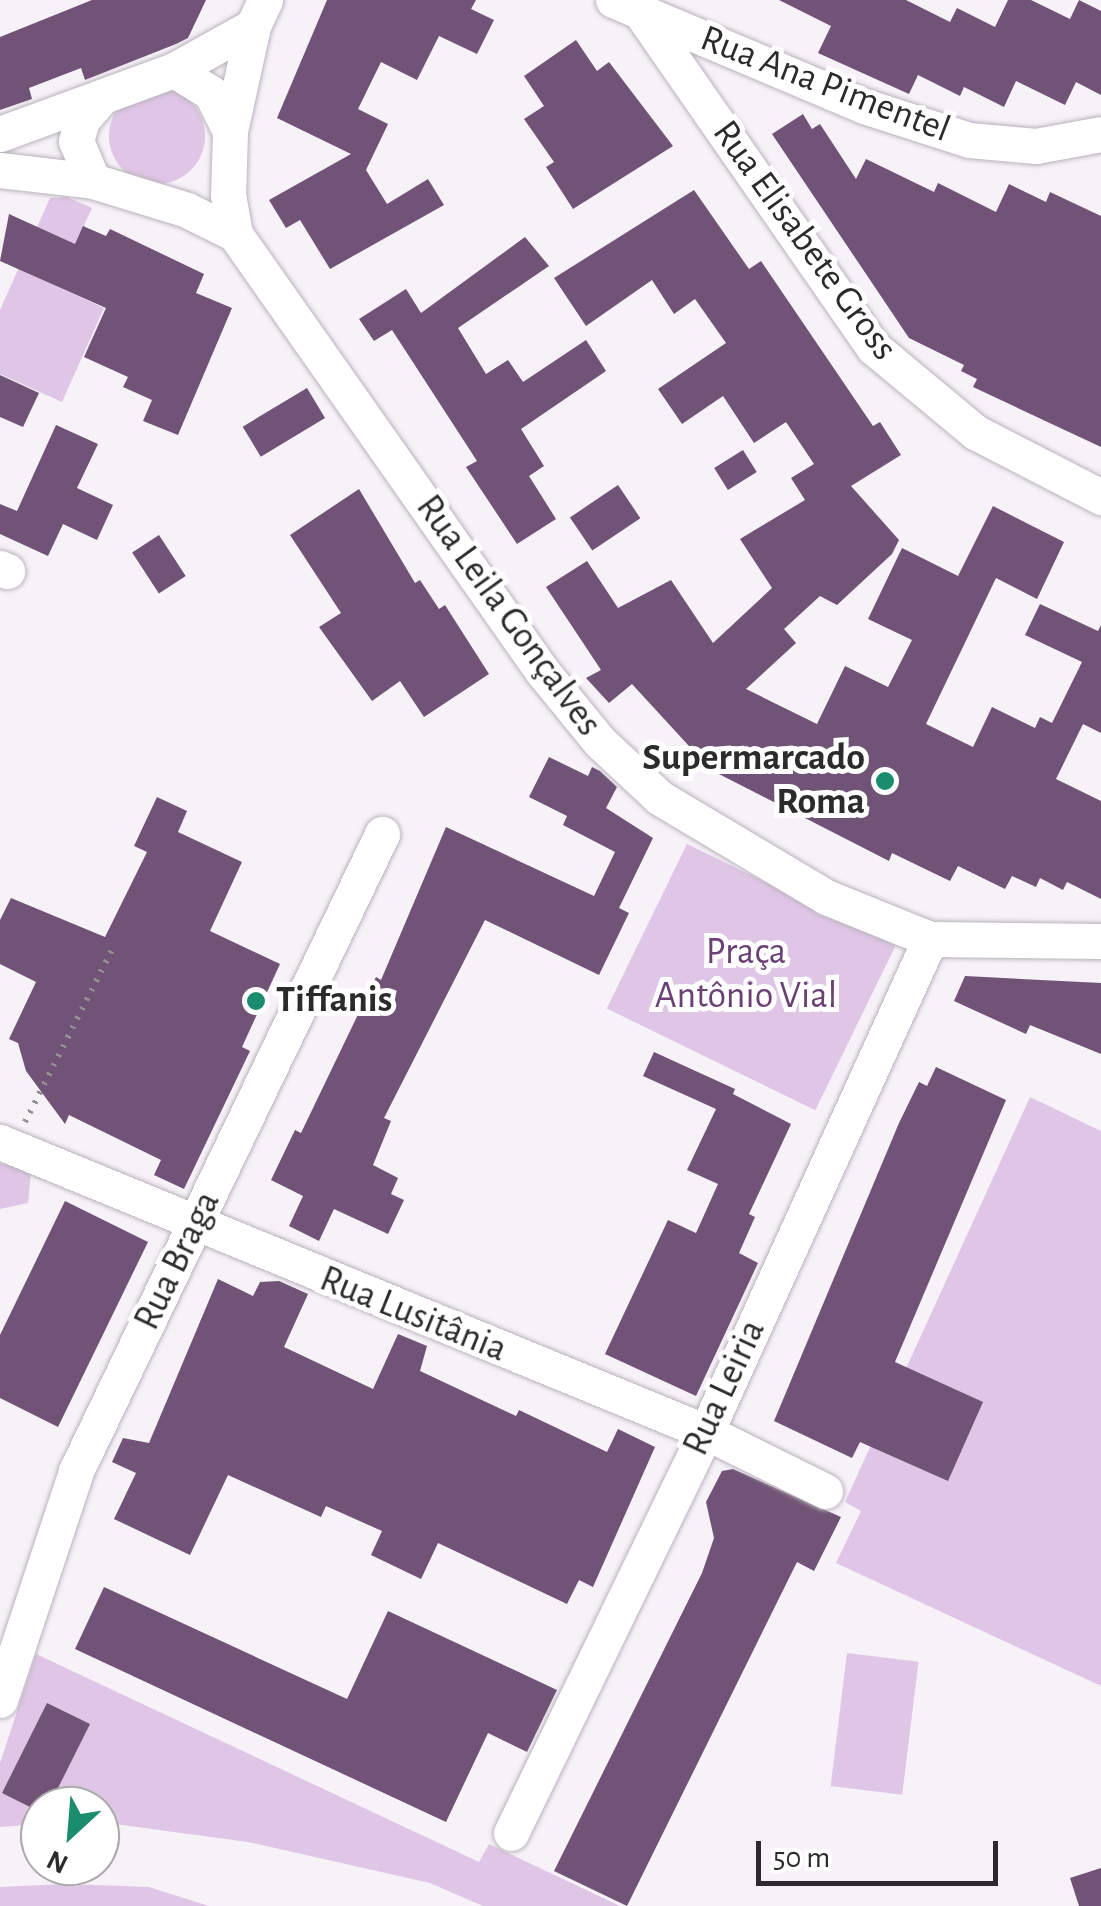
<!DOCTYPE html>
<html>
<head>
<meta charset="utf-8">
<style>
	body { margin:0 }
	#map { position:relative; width:1101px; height:1906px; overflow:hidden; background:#f7f1f8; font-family:"Alegreya Sans",sans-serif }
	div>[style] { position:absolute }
	.green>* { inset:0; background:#dfc5e6; transform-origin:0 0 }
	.round { border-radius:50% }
	.building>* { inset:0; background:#705377; transform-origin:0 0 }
	.path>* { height:6px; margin-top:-3px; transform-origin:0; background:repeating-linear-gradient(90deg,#938f93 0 2.5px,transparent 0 10.5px) }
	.roads { filter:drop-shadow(0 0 2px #b8b3ba) drop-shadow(0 0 2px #b8b3ba) }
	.street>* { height:35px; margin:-17.5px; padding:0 17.5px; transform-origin:17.5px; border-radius:17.5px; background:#fff }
	.dots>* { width:28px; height:28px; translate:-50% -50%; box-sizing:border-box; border:5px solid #fff; border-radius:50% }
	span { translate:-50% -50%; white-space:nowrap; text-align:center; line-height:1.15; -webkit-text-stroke:10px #fff; paint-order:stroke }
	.street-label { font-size:38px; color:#2c2a2c }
	.poi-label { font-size:38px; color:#2c2a2c; font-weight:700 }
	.right { translate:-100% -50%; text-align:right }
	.left { translate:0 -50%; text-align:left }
	.park-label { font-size:38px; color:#6b4175 }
	.north { position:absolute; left:20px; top:1786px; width:100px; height:100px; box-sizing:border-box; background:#fff; border:2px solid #abaaab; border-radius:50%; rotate:206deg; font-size:28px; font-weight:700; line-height:40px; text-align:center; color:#2c2a2c }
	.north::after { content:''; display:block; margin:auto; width:35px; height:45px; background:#1a8d6e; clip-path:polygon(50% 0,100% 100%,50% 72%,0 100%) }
	.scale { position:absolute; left:756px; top:1841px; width:242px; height:45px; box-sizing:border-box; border:5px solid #2c2a2c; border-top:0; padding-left:12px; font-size:30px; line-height:35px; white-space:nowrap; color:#2c2a2c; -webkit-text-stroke:8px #fff; paint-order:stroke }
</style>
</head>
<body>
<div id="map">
	<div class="green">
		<i class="round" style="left:109px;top:88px;width:96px;height:96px"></i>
		<i style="clip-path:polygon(67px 197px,92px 208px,56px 286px,104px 308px,62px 402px,0 374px,0 310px,50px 198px)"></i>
		<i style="left:687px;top:844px;width:232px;height:183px;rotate:26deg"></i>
		<i style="clip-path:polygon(1030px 1097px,1101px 1131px,1101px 1686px,836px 1563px,861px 1511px,845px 1502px)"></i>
		<i style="clip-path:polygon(0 1163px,31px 1171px,28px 1203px,0 1209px)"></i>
		<i style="left:847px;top:1653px;width:72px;height:134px;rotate:7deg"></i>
		<i style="clip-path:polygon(36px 1654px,479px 1862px,489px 1844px,620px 1906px,483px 1906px,430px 1883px,248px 1842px,100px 1822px,100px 1806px,40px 1806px,40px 1824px,0 1827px,0 1763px)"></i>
		<i style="clip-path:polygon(67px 1884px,149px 1887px,209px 1906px,0 1906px,0 1887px)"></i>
	</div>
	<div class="building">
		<i style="clip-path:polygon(92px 0,206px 0,188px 38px,176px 44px,85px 80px,81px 68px,29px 88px,32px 99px,0 110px,0 37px)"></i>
		<i style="clip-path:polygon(327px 0,476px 0,471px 9px,494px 20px,477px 54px,439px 36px,417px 80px,381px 62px,358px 109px,388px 124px,366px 170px,387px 204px,428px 179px,444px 205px,330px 269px,300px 220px,286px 228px,269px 200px,351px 154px,277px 118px)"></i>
		<i style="clip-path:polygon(779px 0,906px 0,950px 22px,957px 8px,995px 27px,1008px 0,1031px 0,1070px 19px,1079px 0,1101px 11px,1101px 95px,1076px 82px,1065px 105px,1016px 81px,1004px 107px,964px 87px,960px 96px,918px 75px,909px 94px,818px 53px,831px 26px)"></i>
		<i style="clip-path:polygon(576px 40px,597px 71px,609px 62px,673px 146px,573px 209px,546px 167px,554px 162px,524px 119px,544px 106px,524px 76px)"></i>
		<i style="clip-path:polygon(803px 114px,812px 129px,820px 124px,856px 179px,866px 159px,934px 192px,938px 183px,996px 212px,1009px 184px,1046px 202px,1050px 192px,1101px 216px,1101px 447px,973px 387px,977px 379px,961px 371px,964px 365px,909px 338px,772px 134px)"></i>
		<i style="clip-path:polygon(694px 190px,749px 269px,761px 261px,873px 426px,880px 422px,901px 455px,851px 486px,899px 540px,892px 554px,837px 605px,820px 596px,784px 629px,796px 643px,746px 689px,817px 724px,845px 666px,888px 687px,912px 640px,868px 619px,902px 548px,958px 576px,993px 506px,1064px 542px,1037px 599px,996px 578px,926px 724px,973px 747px,992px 707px,1035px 728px,1040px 717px,1052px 723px,1082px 662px,1025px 635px,1040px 604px,1098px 631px,1101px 625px,1101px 733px,1083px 724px,1056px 779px,1101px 801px,1101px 899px,1067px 882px,1063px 890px,1040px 878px,1036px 887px,1012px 876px,1005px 889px,958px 866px,950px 881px,892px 853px,889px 861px,711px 770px,632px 684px,609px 703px,586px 678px,601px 670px,546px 587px,587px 561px,618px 608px,671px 580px,713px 643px,772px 588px,740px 539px,805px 500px,791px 478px,814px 464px,786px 422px,754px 443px,723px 396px,682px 424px,658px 389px,726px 343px,695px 299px,674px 314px,652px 280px,586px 326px,554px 278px)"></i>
		<i style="clip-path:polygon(9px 214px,75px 244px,83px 226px,106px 236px,110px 229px,204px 274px,196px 293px,232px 308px,178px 435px,143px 421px,152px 400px,123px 387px,128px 377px,84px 357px,106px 308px,0 261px)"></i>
		<i style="clip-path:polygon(525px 237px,549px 266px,458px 328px,486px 374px,508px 360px,523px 382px,586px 340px,606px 371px,521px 429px,544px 466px,529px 476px,556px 519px,517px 544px,466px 467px,477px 461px,392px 330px,374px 341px,359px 319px,406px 289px,421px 313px)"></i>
		<i style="clip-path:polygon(0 375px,39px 393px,23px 427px,0 417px)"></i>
		<i style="left:307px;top:388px;width:35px;height:75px;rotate:59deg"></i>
		<i style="clip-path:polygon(56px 425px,98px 444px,77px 488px,113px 505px,97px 540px,63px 524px,48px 556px,0 534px,0 504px,17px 511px)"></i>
		<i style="left:743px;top:450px;width:26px;height:34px;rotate:58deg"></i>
		<i style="left:618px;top:485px;width:40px;height:58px;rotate:56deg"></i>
		<i style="clip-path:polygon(359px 489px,415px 583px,420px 580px,439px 609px,445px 605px,489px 674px,424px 717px,400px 681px,372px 701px,319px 627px,341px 613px,290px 535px)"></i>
		<i style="left:159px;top:535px;width:49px;height:32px;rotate:57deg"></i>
		<i style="clip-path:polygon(549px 757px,588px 776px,592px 767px,600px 771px,617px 787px,606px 808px,653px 838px,619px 908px,629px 913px,599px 975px,485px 920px,384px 1118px,391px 1121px,373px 1165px,398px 1178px,391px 1194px,404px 1200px,388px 1234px,334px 1209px,319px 1241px,289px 1226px,303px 1196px,271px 1180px,295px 1130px,301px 1133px,376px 977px,381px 980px,446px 827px,594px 896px,615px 852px,563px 825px,567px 816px,529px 797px)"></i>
		<i style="clip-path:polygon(157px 797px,187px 811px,178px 832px,242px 862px,210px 931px,280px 964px,242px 1047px,250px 1051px,184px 1189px,154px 1175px,161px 1160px,69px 1115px,65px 1124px,26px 1071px,18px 1043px,9px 1039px,36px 982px,0 964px,0 920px,11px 898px,105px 937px,147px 852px,134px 846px)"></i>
		<i style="clip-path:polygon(965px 976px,1101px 983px,1101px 1054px,1030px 1025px,1026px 1034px,954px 1001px)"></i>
		<i style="clip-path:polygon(654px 1052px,735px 1089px,733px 1094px,791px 1124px,749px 1214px,755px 1217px,739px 1253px,758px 1263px,696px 1396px,605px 1354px,668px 1220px,696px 1233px,718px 1184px,687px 1170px,716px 1109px,643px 1076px)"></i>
		<i style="clip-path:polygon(936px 1067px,1006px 1100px,895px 1362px,983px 1402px,948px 1481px,860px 1442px,852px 1458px,774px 1421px,899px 1123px,919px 1082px,927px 1086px)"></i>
		<i style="clip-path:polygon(65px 1201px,148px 1242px,58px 1427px,0 1398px,0 1335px)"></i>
		<i style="clip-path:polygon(218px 1279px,253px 1296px,260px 1282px,279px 1281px,308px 1294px,284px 1347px,373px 1389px,398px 1334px,427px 1346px,420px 1371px,516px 1416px,519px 1410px,607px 1452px,618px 1429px,655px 1447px,593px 1587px,579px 1580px,567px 1604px,438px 1543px,421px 1579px,371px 1555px,382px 1531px,326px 1506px,321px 1517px,228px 1475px,190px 1555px,114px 1519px,136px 1473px,112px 1462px,123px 1438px,149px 1443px)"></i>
		<i style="clip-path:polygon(733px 1469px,841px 1517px,814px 1571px,797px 1562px,627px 1906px,554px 1871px,702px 1573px,714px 1538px,706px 1502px,722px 1471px)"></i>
		<i style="clip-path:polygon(104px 1587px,347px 1699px,388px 1611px,557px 1690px,527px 1752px,488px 1733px,446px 1822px,75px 1649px)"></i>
		<i style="clip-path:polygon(47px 1703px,90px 1724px,49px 1806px,40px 1812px,2px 1793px)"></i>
		<i style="clip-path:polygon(1101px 1868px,1101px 1906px,1079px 1906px,1070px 1878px)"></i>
	</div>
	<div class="path">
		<i style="left:25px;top:1122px;width:199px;rotate:-63.2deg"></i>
	</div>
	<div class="roads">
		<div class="street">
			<i style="left:613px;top:0;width:272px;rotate:22.9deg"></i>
			<i style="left:864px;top:106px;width:110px;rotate:17.9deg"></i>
			<i style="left:969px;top:140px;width:67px;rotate:5.1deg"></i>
			<i style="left:1036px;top:146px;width:66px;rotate:-10.5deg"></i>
			<i style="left:641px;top:13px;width:408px;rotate:55.2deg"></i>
			<i style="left:874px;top:348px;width:131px;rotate:39.7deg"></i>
			<i style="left:975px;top:432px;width:142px;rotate:27.3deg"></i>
			<i style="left:174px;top:70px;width:44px;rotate:31.9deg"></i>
			<i style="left:211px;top:93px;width:42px;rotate:63.4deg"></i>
			<i style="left:0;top:134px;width:185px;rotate:-20.2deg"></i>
			<i style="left:174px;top:70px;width:90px;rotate:-29.1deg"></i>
			<i style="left:0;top:170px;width:94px;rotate:6.7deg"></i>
			<i style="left:93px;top:181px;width:98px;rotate:17.1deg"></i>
			<i style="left:187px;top:210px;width:54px;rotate:26.6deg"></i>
			<i style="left:235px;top:234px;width:534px;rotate:54.91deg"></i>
			<i style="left:542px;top:671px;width:92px;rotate:50.8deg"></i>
			<i style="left:600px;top:742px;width:82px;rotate:43deg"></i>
			<i style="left:660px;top:798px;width:193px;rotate:30.8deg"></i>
			<i style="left:826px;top:897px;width:112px;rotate:22deg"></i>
			<i style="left:930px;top:939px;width:171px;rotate:0.7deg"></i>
			<i style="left:93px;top:181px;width:43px;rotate:-113deg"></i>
			<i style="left:76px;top:141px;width:22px;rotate:-74deg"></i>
			<i style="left:82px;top:120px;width:23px;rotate:-49deg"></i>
			<i style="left:235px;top:234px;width:39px;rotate:-100deg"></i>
			<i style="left:228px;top:196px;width:65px;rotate:-88.2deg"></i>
			<i style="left:230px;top:131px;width:107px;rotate:-77.6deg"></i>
			<i style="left:253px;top:26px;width:29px;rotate:-65deg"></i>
			<i style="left:0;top:568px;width:8px;rotate:23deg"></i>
			<i style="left:0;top:1142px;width:763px;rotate:22.33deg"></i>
			<i style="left:706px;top:1432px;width:133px;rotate:26.4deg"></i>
			<i style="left:0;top:1700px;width:241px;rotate:-71.6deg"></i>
			<i style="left:76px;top:1471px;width:707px;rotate:-64.34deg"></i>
			<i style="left:511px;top:1833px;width:446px;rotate:-64.1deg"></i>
			<i style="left:706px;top:1432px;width:542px;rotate:-65.56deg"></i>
		</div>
	</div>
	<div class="dots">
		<i style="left:885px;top:781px;background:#1a8d6e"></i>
		<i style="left:256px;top:1001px;background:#1a8d6e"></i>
	</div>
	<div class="street-label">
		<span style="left:825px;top:85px;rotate:21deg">Rua Ana Pimentel</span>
		<span style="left:804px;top:241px;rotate:54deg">Rua Elisabete Gross</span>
		<span style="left:508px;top:616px;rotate:54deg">Rua Leila Gonçalves</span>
		<span style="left:178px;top:1261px;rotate:-64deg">Rua Braga</span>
		<span style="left:413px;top:1315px;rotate:22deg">Rua Lusitânia</span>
		<span style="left:725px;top:1388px;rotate:-65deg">Rua Leiria</span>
	</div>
	<div class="poi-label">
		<span class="right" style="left:865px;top:781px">Supermarcado<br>Roma</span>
		<span class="left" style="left:276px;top:1001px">Tiffanis</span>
	</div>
	<div class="park-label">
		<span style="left:746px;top:975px">Praça<br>Antônio Vial</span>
	</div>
	<div class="north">N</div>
	<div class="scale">50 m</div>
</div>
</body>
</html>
